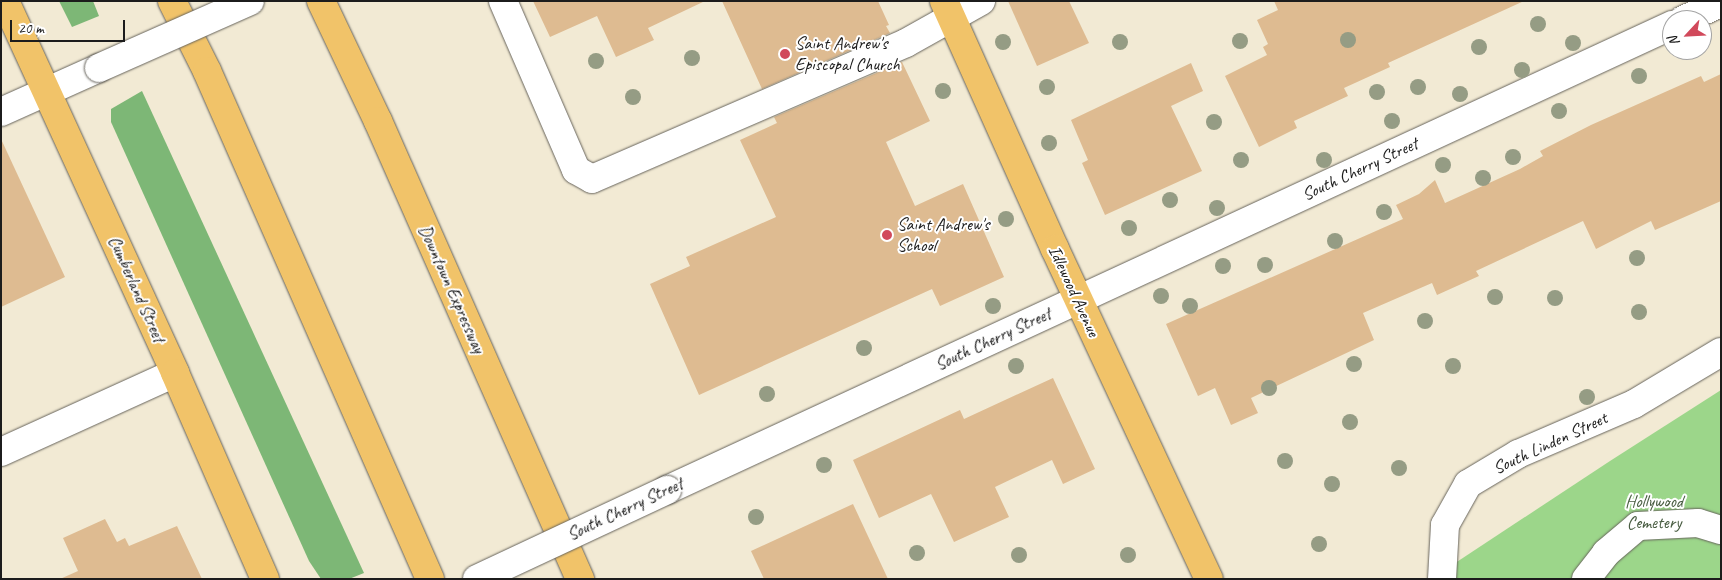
<!DOCTYPE html>
<html>
<head>
<meta charset="utf-8">
<style>
	body { margin:0 }
	#map { position:relative; width:1722px; height:580px; overflow:hidden; background:#f2ead4; font-family:Caveat,sans-serif }
	div>[style] { position:absolute }
	.green>* { inset:0; background:#9cd68a }
	.forest>* { inset:0; background:#7db776 }
	.building>* { inset:0; background:#debb91 }
	.roads { filter:drop-shadow(0 0 1px #67645c) drop-shadow(0 0 1px #67645c) }
	.minor>* { height:28px; margin:-14px; padding:0 14px; transform-origin:14px; border-radius:14px; background:#fff }
	.major>* { height:28px; margin:-14px; padding:0 14px; transform-origin:14px; border-radius:14px; background:#f1c369 }
	.highway>* { height:28px; margin:-14px; padding:0 14px; transform-origin:14px; border-radius:14px; background:#f1c369 }
	.bridges { filter:drop-shadow(0 0 1px #67645c) drop-shadow(0 0 1px #67645c) }
	.minor-bridge>* { height:28px; margin:-14px; padding:0 14px; transform-origin:14px; border-radius:14px; background:#fff }
	.trees>* { width:16px; height:16px; margin:-8px; border-radius:50%; background:#959c84 }
	.dots>* { width:14px; height:14px; translate:-50% -50%; box-sizing:border-box; border:2px solid #fff; border-radius:50% }
	span { translate:-50% -50%; white-space:nowrap; text-align:center; line-height:1.15; -webkit-text-stroke:4px #fff; paint-order:stroke }
	.poi-label { font-size:18px; color:#1c1c1c }
	.left { translate:0 -50%; text-align:left }
	.street-label { font-size:18px; color:#1c1c1c }
	.park-label { font-size:18px; color:#495d42 }
	.frame { position:absolute; inset:0; border:2px solid #1c1c1c; pointer-events:none }
	.north { position:absolute; left:1662px; top:10px; width:50px; height:50px; box-sizing:border-box; background:#fff; border:1px solid #a4a4a4; border-radius:50%; rotate:245deg; font-size:14px; font-weight:700; line-height:20px; text-align:center; color:#1c1c1c }
	.north::after { content:''; display:block; margin:auto; width:18px; height:22px; background:#d1495b; clip-path:polygon(50% 0,100% 100%,50% 72%,0 100%) }
	.scale { position:absolute; left:10px; top:20px; width:115px; height:22px; box-sizing:border-box; border:2px solid #1c1c1c; border-top:0; padding-left:6px; font-size:15px; line-height:18px; white-space:nowrap; color:#1c1c1c; -webkit-text-stroke:4px #fff; paint-order:stroke }
</style>
</head>
<body>
<div id="map">
	<div class="green">
		<i style="clip-path:polygon(1721px 390px,1721px 579px,1431px 579px,1610px 461px)"></i>
	</div>
	<div class="forest">
		<i style="clip-path:polygon(59px 1px,93px 1px,99px 16px,72px 27px)"></i>
		<i style="clip-path:polygon(142px 91px,364px 573px,349px 579px,321px 579px,309px 561px,111px 122px,111px 109px)"></i>
	</div>
	<div class="building">
		<i style="clip-path:polygon(533px 1px,705px 1px,648px 28px,654px 40px,616px 57px,597px 16px,550px 37px)"></i>
		<i style="clip-path:polygon(722px 1px,878px 1px,889px 25px,886px 26px,890px 33px,762px 89px)"></i>
		<i style="clip-path:polygon(1008px 1px,1069px 1px,1089px 43px,1037px 66px)"></i>
		<i style="clip-path:polygon(1274px 1px,1524px 1px,1388px 63px,1390px 67px,1344px 88px,1348px 96px,1294px 121px,1297px 128px,1259px 147px,1225px 76px,1267px 55px,1263px 47px,1268px 44px,1257px 20px,1278px 10px)"></i>
		<i style="clip-path:polygon(902px 62px,930px 121px,886px 142px,915px 206px,963px 184px,1004px 277px,940px 306px,932px 289px,699px 395px,650px 284px,690px 266px,686px 257px,776px 217px,740px 140px,777px 123px,774px 117px)"></i>
		<i style="clip-path:polygon(1191px 63px,1203px 91px,1171px 106px,1202px 171px,1105px 215px,1082px 163px,1088px 160px,1071px 120px)"></i>
		<i style="clip-path:polygon(1721px 74px,1721px 201px,1655px 230px,1651px 221px,1596px 249px,1583px 221px,1476px 271px,1479px 276px,1437px 295px,1432px 283px,1363px 313px,1374px 340px,1251px 398px,1258px 413px,1231px 425px,1215px 388px,1198px 396px,1166px 324px,1403px 219px,1396px 205px,1419px 194px,1435px 180px,1445px 203px,1520px 169px,1543px 156px,1540px 151px,1591px 125px,1701px 76px,1704px 82px)"></i>
		<i style="clip-path:polygon(1px 139px,65px 277px,1px 307px)"></i>
		<i style="clip-path:polygon(1053px 378px,1095px 469px,1063px 484px,1052px 460px,995px 487px,1009px 517px,954px 542px,931px 494px,879px 518px,853px 460px,960px 410px,964px 419px)"></i>
		<i style="clip-path:polygon(853px 504px,888px 579px,764px 579px,751px 551px)"></i>
		<i style="clip-path:polygon(105px 519px,117px 542px,125px 538px,129px 546px,177px 526px,202px 579px,60px 579px,78px 571px,63px 538px)"></i>
	</div>
	<div class="roads">
		<div class="minor">
			<i style="left:503px;top:1px;width:184px;rotate:66.6deg"></i>
			<i style="left:576px;top:170px;width:18px;rotate:29deg"></i>
			<i style="left:592px;top:179px;width:342px;rotate:-23.4deg"></i>
			<i style="left:906px;top:43px;width:86px;rotate:-29.2deg"></i>
			<i style="left:1683px;top:20px;width:42px;rotate:-24.1deg"></i>
			<i style="left:1px;top:112px;width:107px;rotate:-24.2deg"></i>
			<i style="left:1px;top:452px;width:191px;rotate:-24.4deg"></i>
			<i style="left:667px;top:490px;width:1107px;rotate:-24.83deg"></i>
			<i style="left:1442px;top:579px;width:54px;rotate:-86.8deg"></i>
			<i style="left:1445px;top:525px;width:47px;rotate:-60.7deg"></i>
			<i style="left:1468px;top:484px;width:58px;rotate:-31deg"></i>
			<i style="left:1518px;top:454px;width:126px;rotate:-23.3deg"></i>
			<i style="left:1634px;top:404px;width:101px;rotate:-30.9deg"></i>
			<i style="left:1586px;top:579px;width:33px;rotate:-52deg"></i>
			<i style="left:1606px;top:553px;width:42px;rotate:-40.2deg"></i>
			<i style="left:1638px;top:526px;width:60px;rotate:-2.9deg"></i>
			<i style="left:1698px;top:523px;width:24px;rotate:17deg"></i>
		</div>
		<div class="major">
			<i style="left:5px;top:1px;width:409px;rotate:65.4deg"></i>
			<i style="left:175px;top:373px;width:225px;rotate:66.4deg"></i>
			<i style="left:944px;top:1px;width:272px;rotate:65.9deg"></i>
			<i style="left:1055px;top:249px;width:364px;rotate:65deg"></i>
		</div>
		<div class="highway">
			<i style="left:172px;top:1px;width:78px;rotate:63.4deg"></i>
			<i style="left:207px;top:71px;width:555px;rotate:66.3deg"></i>
			<i style="left:321px;top:1px;width:133px;rotate:64.6deg"></i>
			<i style="left:378px;top:121px;width:501px;rotate:66.2deg"></i>
		</div>
	</div>
	<div class="bridges">
		<div class="minor-bridge">
			<i style="left:99px;top:68px;width:165px;rotate:-23.9deg"></i>
			<i style="left:477px;top:579px;width:210px;rotate:-25.1deg"></i>
		</div>
	</div>
	<div class="trees">
		<i style="left:1538px;top:24px"></i>
		<i style="left:1348px;top:40px"></i>
		<i style="left:1240px;top:41px"></i>
		<i style="left:1003px;top:42px"></i>
		<i style="left:1120px;top:42px"></i>
		<i style="left:1573px;top:43px"></i>
		<i style="left:1479px;top:47px"></i>
		<i style="left:692px;top:58px"></i>
		<i style="left:596px;top:61px"></i>
		<i style="left:1522px;top:70px"></i>
		<i style="left:1639px;top:76px"></i>
		<i style="left:1047px;top:87px"></i>
		<i style="left:1418px;top:87px"></i>
		<i style="left:943px;top:91px"></i>
		<i style="left:1377px;top:92px"></i>
		<i style="left:1460px;top:94px"></i>
		<i style="left:633px;top:97px"></i>
		<i style="left:1559px;top:111px"></i>
		<i style="left:1392px;top:121px"></i>
		<i style="left:1214px;top:122px"></i>
		<i style="left:1049px;top:143px"></i>
		<i style="left:1513px;top:157px"></i>
		<i style="left:1241px;top:160px"></i>
		<i style="left:1324px;top:160px"></i>
		<i style="left:1443px;top:165px"></i>
		<i style="left:1483px;top:178px"></i>
		<i style="left:1170px;top:200px"></i>
		<i style="left:1217px;top:208px"></i>
		<i style="left:1384px;top:212px"></i>
		<i style="left:1006px;top:219px"></i>
		<i style="left:1129px;top:228px"></i>
		<i style="left:1335px;top:241px"></i>
		<i style="left:1637px;top:258px"></i>
		<i style="left:1265px;top:265px"></i>
		<i style="left:1223px;top:266px"></i>
		<i style="left:1161px;top:296px"></i>
		<i style="left:1495px;top:297px"></i>
		<i style="left:1555px;top:298px"></i>
		<i style="left:993px;top:306px"></i>
		<i style="left:1190px;top:306px"></i>
		<i style="left:1639px;top:312px"></i>
		<i style="left:1425px;top:321px"></i>
		<i style="left:864px;top:348px"></i>
		<i style="left:1354px;top:364px"></i>
		<i style="left:1016px;top:366px"></i>
		<i style="left:1453px;top:366px"></i>
		<i style="left:1269px;top:388px"></i>
		<i style="left:767px;top:394px"></i>
		<i style="left:1587px;top:397px"></i>
		<i style="left:1350px;top:422px"></i>
		<i style="left:1285px;top:461px"></i>
		<i style="left:824px;top:465px"></i>
		<i style="left:1399px;top:468px"></i>
		<i style="left:1332px;top:484px"></i>
		<i style="left:756px;top:517px"></i>
		<i style="left:1319px;top:544px"></i>
		<i style="left:917px;top:553px"></i>
		<i style="left:1019px;top:555px"></i>
		<i style="left:1128px;top:555px"></i>
	</div>
	<div class="dots">
		<i style="left:785px;top:54px;background:#d1495b"></i>
		<i style="left:887px;top:235px;background:#d1495b"></i>
	</div>
	<div class="poi-label">
		<span class="left" style="left:795px;top:54px">Saint Andrew's<br>Episcopal Church</span>
		<span class="left" style="left:897px;top:235px">Saint Andrew's<br>School</span>
	</div>
	<div class="street-label">
		<span style="left:1360px;top:169px;rotate:-25deg">South Cherry Street</span>
		<span style="left:137px;top:289px;rotate:66deg">Cumberland Street</span>
		<span style="left:452px;top:289px;rotate:66deg">Downtown Expressway</span>
		<span style="left:1074px;top:291px;rotate:65deg">Idlewood Avenue</span>
		<span style="left:993px;top:339px;rotate:-25deg">South Cherry Street</span>
		<span style="left:1550px;top:443px;rotate:-25deg">South Linden Street</span>
		<span style="left:625px;top:509px;rotate:-25deg">South Cherry Street</span>
	</div>
	<div class="park-label">
		<span style="left:1654px;top:512px">Hollywood<br>Cemetery</span>
	</div>
	<div class="frame"></div>
	<div class="north">N</div>
	<div class="scale">20 m</div>
</div>
</body>
</html>
